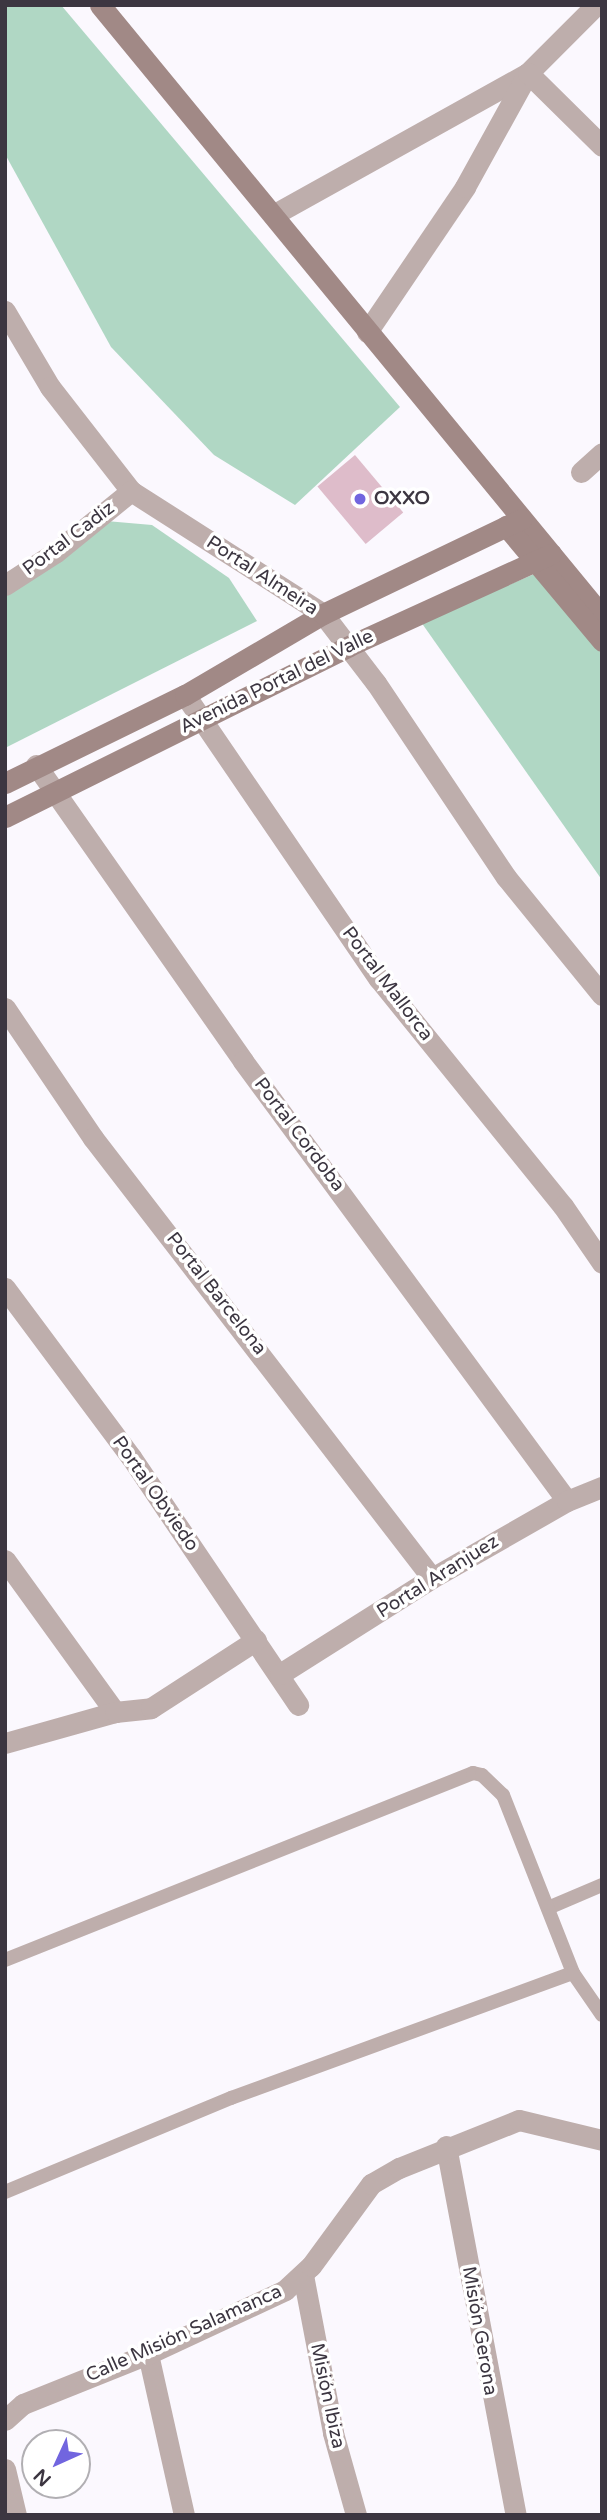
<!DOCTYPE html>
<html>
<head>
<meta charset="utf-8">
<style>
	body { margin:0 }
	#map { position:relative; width:607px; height:2520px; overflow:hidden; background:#fbf8fe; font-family:"Varela Round",sans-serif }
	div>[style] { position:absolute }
	.green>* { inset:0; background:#b0d7c4 }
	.building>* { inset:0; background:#debcca; transform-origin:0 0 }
	.lane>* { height:14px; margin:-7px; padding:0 7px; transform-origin:7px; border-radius:7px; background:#beaeac }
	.street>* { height:21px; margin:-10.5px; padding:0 10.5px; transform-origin:10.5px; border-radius:10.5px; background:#beaeac }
	.secondary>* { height:21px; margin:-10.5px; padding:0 10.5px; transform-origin:10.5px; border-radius:10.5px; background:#a18986 }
	.dots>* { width:19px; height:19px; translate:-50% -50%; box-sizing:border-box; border:4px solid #fff; border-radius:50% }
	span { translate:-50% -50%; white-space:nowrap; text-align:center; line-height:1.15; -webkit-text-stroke:7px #fff; paint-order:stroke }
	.poi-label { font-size:19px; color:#3c3641; font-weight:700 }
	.left { translate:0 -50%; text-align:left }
	.street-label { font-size:19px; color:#3c3641 }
	.frame { position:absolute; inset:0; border:7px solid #3c3641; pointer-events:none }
	.north { position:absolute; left:21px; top:2429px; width:70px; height:70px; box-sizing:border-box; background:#fff; border:2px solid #b1afb3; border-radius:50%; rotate:225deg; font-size:19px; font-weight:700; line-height:28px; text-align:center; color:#3c3641 }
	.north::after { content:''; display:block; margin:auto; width:24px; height:32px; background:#7165df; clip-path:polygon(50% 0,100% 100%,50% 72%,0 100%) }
</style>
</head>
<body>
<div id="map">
	<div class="green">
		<i style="clip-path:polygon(5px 5px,61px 5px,400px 407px,295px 505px,214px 455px,111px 347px,5px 154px)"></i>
		<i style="clip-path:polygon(106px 521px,152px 525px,229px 578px,257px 621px,5px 748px,5px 594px)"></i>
		<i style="clip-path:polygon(539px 572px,602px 654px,602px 880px,421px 622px)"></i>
	</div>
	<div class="building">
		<i style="left:355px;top:455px;width:75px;height:49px;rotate:50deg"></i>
	</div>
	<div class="lane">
		<i style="left:548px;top:1908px;width:59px;rotate:-23.1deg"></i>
		<i style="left:5px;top:1960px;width:504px;rotate:-21.78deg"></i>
		<i style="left:473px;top:1773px;width:9px;rotate:13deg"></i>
		<i style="left:482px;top:1775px;width:29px;rotate:44deg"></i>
		<i style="left:503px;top:1795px;width:191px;rotate:68.5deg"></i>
		<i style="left:5px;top:2192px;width:245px;rotate:-22.6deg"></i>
		<i style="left:231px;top:2098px;width:364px;rotate:-20.1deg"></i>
		<i style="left:573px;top:1973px;width:51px;rotate:55.4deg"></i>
	</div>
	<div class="street">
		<i style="left:273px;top:215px;width:292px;rotate:-29.1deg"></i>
		<i style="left:528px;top:73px;width:96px;rotate:-45deg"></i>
		<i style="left:5px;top:311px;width:88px;rotate:59.4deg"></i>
		<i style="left:50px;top:387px;width:132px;rotate:52.1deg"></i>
		<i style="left:131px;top:491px;width:228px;rotate:32.6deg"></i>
		<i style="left:323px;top:614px;width:87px;rotate:52.5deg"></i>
		<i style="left:376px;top:683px;width:234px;rotate:56.2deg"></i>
		<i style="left:506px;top:877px;width:152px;rotate:50.9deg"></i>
		<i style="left:367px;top:332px;width:175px;rotate:-55.9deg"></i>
		<i style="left:465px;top:187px;width:130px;rotate:-61.1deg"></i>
		<i style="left:528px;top:73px;width:104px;rotate:44.6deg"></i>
		<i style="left:581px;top:472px;width:28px;rotate:-42deg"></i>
		<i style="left:5px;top:585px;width:61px;rotate:-32.9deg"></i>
		<i style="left:56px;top:552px;width:97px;rotate:-39.1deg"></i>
		<i style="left:185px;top:695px;width:344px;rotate:55.7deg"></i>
		<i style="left:379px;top:979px;width:292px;rotate:51deg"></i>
		<i style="left:563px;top:1206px;width:69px;rotate:55.6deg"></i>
		<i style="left:36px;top:765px;width:361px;rotate:55deg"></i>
		<i style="left:243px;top:1061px;width:546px;rotate:53.63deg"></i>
		<i style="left:5px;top:1008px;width:157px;rotate:55.9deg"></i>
		<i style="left:93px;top:1138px;width:555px;rotate:52.39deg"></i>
		<i style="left:5px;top:1288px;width:211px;rotate:53.3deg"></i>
		<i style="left:131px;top:1457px;width:299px;rotate:56deg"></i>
		<i style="left:5px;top:1560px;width:188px;rotate:54.1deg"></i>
		<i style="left:280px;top:1674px;width:180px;rotate:-32.3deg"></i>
		<i style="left:432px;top:1578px;width:155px;rotate:-29.7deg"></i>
		<i style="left:567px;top:1501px;width:38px;rotate:-22deg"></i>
		<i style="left:5px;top:1743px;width:114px;rotate:-15.7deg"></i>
		<i style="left:115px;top:1712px;width:36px;rotate:-6deg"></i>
		<i style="left:151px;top:1708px;width:125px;rotate:-32.9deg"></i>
		<i style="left:446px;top:2146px;width:376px;rotate:79.3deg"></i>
		<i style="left:303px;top:2275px;width:161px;rotate:79.2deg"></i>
		<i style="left:333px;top:2433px;width:85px;rotate:74.3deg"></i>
		<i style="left:148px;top:2354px;width:165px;rotate:77.4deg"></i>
		<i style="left:5px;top:2420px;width:24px;rotate:-42deg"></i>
		<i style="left:23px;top:2404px;width:135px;rotate:-21.8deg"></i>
		<i style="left:148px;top:2354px;width:151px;rotate:-25deg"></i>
		<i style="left:285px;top:2290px;width:35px;rotate:-43deg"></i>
		<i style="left:311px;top:2266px;width:102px;rotate:-53.8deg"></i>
		<i style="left:371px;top:2184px;width:32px;rotate:-30deg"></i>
		<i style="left:399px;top:2168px;width:129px;rotate:-21.8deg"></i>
		<i style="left:519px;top:2120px;width:85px;rotate:13.5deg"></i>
		<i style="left:5px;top:2469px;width:47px;rotate:76.6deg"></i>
	</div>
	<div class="secondary">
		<i style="left:100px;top:5px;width:791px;rotate:50.59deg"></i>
		<i style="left:506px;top:526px;width:150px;rotate:50.1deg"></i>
		<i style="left:5px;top:783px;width:200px;rotate:-26.1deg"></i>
		<i style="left:185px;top:695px;width:160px;rotate:-30.4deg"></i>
		<i style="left:323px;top:614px;width:220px;rotate:-25.6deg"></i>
		<i style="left:5px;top:817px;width:384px;rotate:-26.4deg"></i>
		<i style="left:349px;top:646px;width:222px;rotate:-24.5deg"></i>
	</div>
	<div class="dots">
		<i style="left:360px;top:499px;background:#7165df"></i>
	</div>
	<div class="poi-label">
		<span class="left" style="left:374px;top:499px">OXXO</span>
	</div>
	<div class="street-label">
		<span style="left:69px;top:539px;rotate:-37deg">Portal Cadiz</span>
		<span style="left:262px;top:576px;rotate:33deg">Portal Almeira</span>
		<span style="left:277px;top:682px;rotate:-26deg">Avenida Portal del Valle</span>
		<span style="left:387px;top:984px;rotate:53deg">Portal Mallorca</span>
		<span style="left:299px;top:1135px;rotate:53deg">Portal Cordoba</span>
		<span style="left:216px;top:1294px;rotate:52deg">Portal Barcelona</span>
		<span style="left:155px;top:1494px;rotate:55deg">Portal Obviedo</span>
		<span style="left:438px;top:1577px;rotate:-32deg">Portal Aranjuez</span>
		<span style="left:479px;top:2331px;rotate:80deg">Misión Gerona</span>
		<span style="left:184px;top:2334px;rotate:-24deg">Calle Misión Salamanca</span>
		<span style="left:327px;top:2396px;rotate:78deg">Misión Ibiza</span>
	</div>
	<div class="frame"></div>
	<div class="north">N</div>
</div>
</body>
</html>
